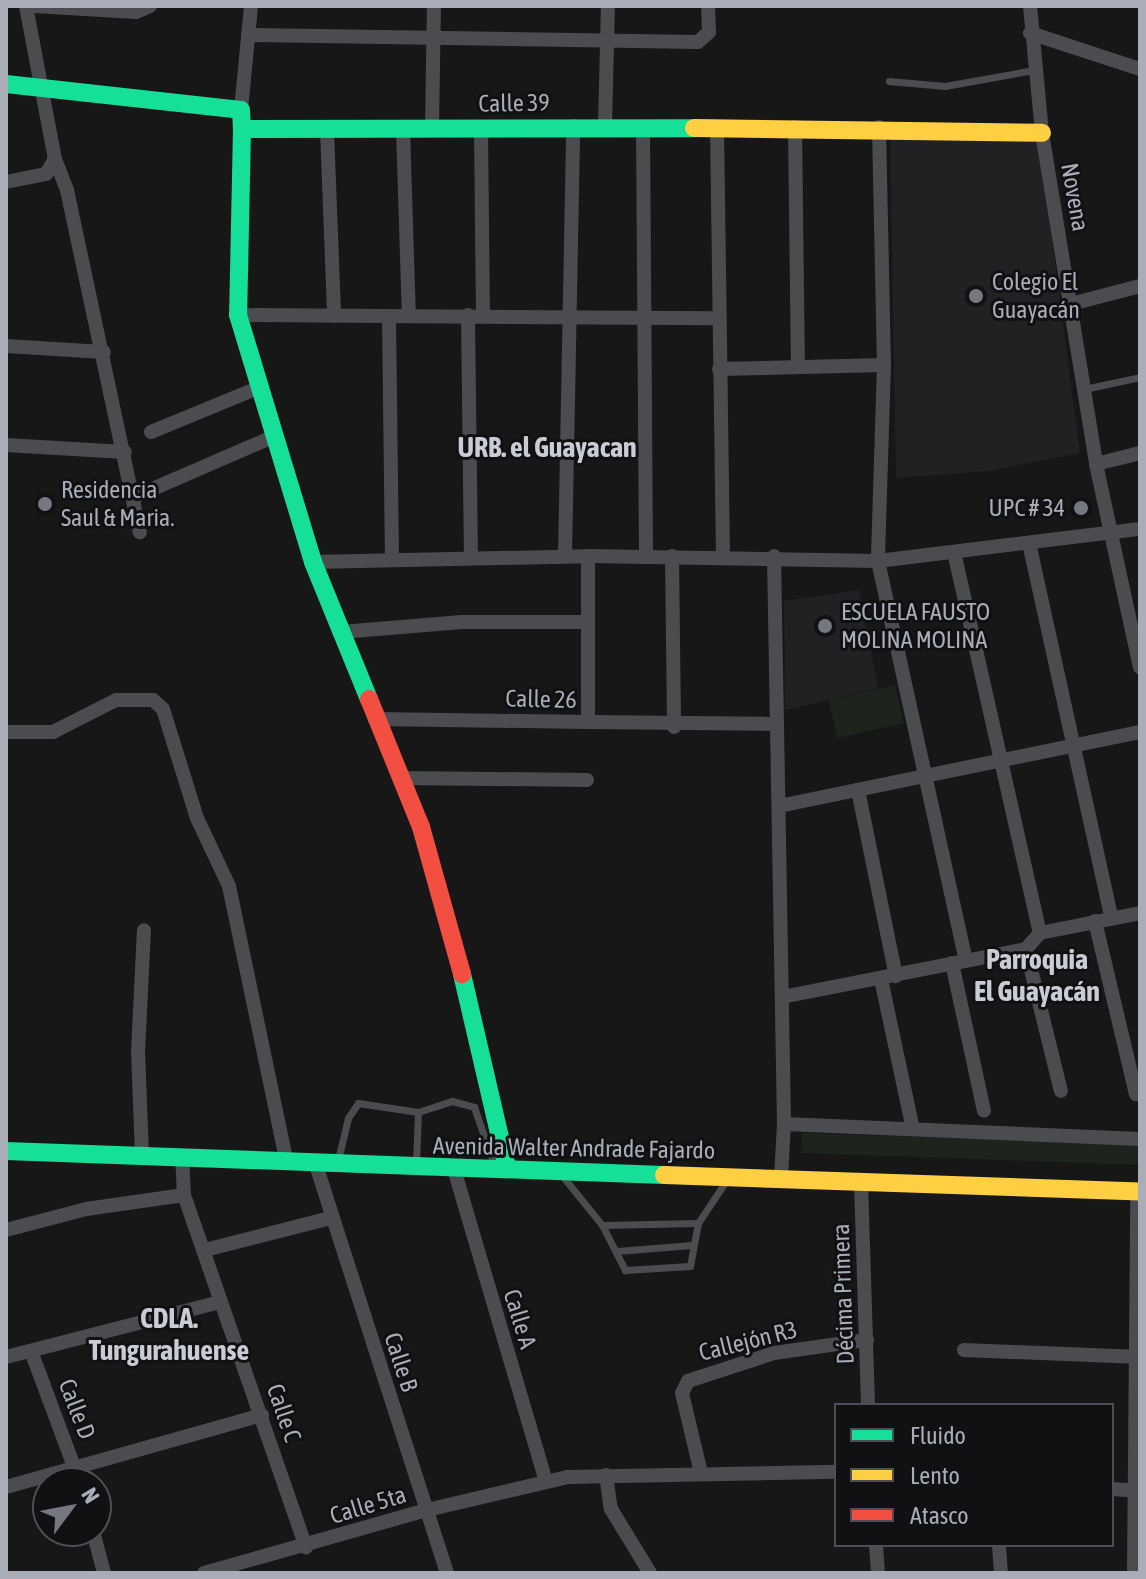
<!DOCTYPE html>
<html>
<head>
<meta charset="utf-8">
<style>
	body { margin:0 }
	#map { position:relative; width:1146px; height:1579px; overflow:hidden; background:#171717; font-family:"Asap Condensed",sans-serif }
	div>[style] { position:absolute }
	.built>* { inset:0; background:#212123 }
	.green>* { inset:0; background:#1d241e; transform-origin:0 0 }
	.lane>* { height:7px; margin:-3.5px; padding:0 3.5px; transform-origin:3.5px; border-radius:3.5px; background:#4b4c50 }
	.street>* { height:14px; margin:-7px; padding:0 7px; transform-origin:7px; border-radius:7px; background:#4b4c50 }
	.fast>* { height:18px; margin:-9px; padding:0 9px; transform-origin:9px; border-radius:9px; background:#16e098 }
	.slow>* { height:18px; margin:-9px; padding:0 9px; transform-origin:9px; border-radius:9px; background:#ffcf43 }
	.jam>* { height:18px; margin:-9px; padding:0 9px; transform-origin:9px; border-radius:9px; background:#f24e42 }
	.dots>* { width:22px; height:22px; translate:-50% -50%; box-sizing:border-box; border:4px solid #111113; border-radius:50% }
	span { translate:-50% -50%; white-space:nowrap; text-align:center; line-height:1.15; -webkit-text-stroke:6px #111113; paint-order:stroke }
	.street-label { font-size:24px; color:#a8adb8 }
	.poi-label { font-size:24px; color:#a8adb8 }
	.left { translate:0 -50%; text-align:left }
	.right { translate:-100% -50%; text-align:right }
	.quarter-label { font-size:28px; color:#c9ccd4; font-weight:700 }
	.frame { position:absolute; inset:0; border:8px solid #a8adb8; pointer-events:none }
	.legend { position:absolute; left:834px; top:1403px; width:280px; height:144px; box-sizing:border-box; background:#111113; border:2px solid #4d4f55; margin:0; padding:10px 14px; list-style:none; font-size:24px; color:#a8adb8 }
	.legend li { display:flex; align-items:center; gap:16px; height:40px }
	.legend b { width:40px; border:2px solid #4d4f55 }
	.north { position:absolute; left:32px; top:1467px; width:80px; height:80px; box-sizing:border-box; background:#111113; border:2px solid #4d4f55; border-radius:50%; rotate:58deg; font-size:22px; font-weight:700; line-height:32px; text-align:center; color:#a8adb8 }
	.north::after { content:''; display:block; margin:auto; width:28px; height:36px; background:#757880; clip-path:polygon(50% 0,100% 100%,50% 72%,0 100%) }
</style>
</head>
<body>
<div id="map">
	<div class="built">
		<i style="clip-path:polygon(890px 139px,1039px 140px,1080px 453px,988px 471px,896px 478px)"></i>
		<i style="clip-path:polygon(859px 590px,878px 688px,785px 710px,784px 601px)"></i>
	</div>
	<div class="green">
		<i style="left:895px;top:685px;width:39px;height:68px;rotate:77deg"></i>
		<i style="left:802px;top:1133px;width:338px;height:20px;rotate:2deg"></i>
	</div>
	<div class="lane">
		<i style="left:889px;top:81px;width:56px;rotate:5.1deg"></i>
		<i style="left:945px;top:86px;width:90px;rotate:-10.2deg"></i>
		<i style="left:1084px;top:389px;width:57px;rotate:-12.1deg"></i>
		<i style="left:338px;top:1160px;width:43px;rotate:-76.6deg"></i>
		<i style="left:348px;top:1118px;width:18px;rotate:-56deg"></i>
		<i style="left:358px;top:1103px;width:61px;rotate:8.5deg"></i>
		<i style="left:416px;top:1162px;width:50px;rotate:-87.7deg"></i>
		<i style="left:418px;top:1112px;width:36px;rotate:-18deg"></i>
		<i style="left:452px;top:1101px;width:23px;rotate:15deg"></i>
		<i style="left:474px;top:1107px;width:61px;rotate:71deg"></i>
		<i style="left:564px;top:1178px;width:60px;rotate:51deg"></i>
		<i style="left:602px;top:1225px;width:51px;rotate:62.9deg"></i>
		<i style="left:625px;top:1270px;width:65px;rotate:-3.5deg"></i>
		<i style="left:690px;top:1266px;width:44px;rotate:-79.5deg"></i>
		<i style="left:698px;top:1223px;width:50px;rotate:-56.3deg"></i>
		<i style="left:602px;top:1225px;width:96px;rotate:-1.2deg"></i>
		<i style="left:617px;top:1251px;width:75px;rotate:-4.6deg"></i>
	</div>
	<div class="street">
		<i style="left:26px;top:6px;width:156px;rotate:79.3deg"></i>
		<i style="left:55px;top:159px;width:33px;rotate:69deg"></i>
		<i style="left:67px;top:190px;width:350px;rotate:78deg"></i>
		<i style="left:34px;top:6px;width:102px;rotate:3.4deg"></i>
		<i style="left:136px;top:12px;width:15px;rotate:-23deg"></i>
		<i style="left:1030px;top:6px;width:128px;rotate:84.6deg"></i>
		<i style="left:1042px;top:133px;width:335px;rotate:80.7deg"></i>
		<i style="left:1096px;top:464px;width:208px;rotate:77.8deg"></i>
		<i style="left:1030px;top:33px;width:116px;rotate:18.1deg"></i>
		<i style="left:248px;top:35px;width:450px;rotate:0.9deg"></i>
		<i style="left:698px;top:42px;width:15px;rotate:-42deg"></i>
		<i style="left:709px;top:32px;width:26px;rotate:-92deg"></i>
		<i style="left:241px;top:110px;width:104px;rotate:-84.5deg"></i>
		<i style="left:605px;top:126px;width:120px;rotate:-88.6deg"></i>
		<i style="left:643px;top:127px;width:429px;rotate:89.6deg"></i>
		<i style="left:717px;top:127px;width:429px;rotate:89.2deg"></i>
		<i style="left:795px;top:127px;width:240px;rotate:89.3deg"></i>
		<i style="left:879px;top:127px;width:238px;rotate:88.8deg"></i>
		<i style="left:884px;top:365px;width:196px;rotate:91.8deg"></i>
		<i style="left:878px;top:561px;width:409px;rotate:77.6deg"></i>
		<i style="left:481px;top:128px;width:187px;rotate:89.4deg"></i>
		<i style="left:403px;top:129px;width:187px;rotate:88.2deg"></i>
		<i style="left:432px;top:129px;width:123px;rotate:-89.1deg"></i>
		<i style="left:327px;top:130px;width:186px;rotate:87.8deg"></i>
		<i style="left:6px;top:182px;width:41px;rotate:-11.3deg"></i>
		<i style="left:46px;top:174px;width:17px;rotate:-59deg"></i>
		<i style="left:1071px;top:304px;width:71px;rotate:-14.6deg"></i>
		<i style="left:238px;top:315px;width:479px;rotate:0.4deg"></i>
		<i style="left:468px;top:315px;width:243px;rotate:89.3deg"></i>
		<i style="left:389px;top:316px;width:244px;rotate:89.3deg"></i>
		<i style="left:6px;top:346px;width:98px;rotate:3.5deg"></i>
		<i style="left:719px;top:369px;width:165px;rotate:-1.4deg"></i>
		<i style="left:151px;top:432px;width:118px;rotate:-22.4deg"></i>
		<i style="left:6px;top:445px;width:119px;rotate:3.4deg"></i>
		<i style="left:1096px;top:464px;width:45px;rotate:-14deg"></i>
		<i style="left:134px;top:497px;width:154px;rotate:-23.4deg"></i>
		<i style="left:1029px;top:543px;width:383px;rotate:77.6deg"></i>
		<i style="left:954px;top:552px;width:391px;rotate:77.3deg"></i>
		<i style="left:565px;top:556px;width:430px;rotate:-88.9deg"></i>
		<i style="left:672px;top:556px;width:171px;rotate:89.3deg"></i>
		<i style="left:774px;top:556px;width:568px;rotate:88.99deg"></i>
		<i style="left:784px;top:1124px;width:54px;rotate:93.2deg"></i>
		<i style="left:313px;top:562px;width:275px;rotate:-1.2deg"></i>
		<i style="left:588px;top:556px;width:290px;rotate:1deg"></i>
		<i style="left:878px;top:561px;width:264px;rotate:-7deg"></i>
		<i style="left:341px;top:632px;width:121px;rotate:-4.7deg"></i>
		<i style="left:462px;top:622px;width:126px"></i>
		<i style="left:375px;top:719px;width:213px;rotate:0.8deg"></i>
		<i style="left:588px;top:722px;width:166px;rotate:-90deg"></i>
		<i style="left:588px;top:722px;width:188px;rotate:0.6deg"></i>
		<i style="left:6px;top:732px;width:47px"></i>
		<i style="left:53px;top:732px;width:71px;rotate:-26.9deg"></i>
		<i style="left:116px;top:700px;width:37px"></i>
		<i style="left:153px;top:700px;width:13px;rotate:42deg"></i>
		<i style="left:163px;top:709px;width:114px;rotate:72.7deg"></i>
		<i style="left:197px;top:818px;width:75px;rotate:64.8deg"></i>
		<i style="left:229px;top:886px;width:283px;rotate:78.2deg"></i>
		<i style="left:401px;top:778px;width:186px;rotate:0.6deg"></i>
		<i style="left:858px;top:790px;width:190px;rotate:78.5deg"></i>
		<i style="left:779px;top:806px;width:369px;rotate:-11.6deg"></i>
		<i style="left:1095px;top:921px;width:178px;rotate:76.7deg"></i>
		<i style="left:1026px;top:949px;width:146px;rotate:76.2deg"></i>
		<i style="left:952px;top:963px;width:151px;rotate:77.8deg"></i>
		<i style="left:881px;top:979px;width:153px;rotate:78deg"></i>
		<i style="left:782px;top:997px;width:249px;rotate:-11.1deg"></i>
		<i style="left:1026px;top:949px;width:21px;rotate:-49deg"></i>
		<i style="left:1040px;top:933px;width:102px;rotate:-11.3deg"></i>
		<i style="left:784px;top:1124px;width:356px;rotate:2.4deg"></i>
		<i style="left:142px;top:1155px;width:103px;rotate:-92.2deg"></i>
		<i style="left:138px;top:1052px;width:122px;rotate:-87.2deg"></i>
		<i style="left:182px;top:1156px;width:39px;rotate:87deg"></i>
		<i style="left:184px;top:1195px;width:373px;rotate:70.9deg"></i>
		<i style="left:316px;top:1165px;width:429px;rotate:72.2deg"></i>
		<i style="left:454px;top:1169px;width:325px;rotate:73.6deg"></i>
		<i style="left:861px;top:1182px;width:223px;rotate:88.2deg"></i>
		<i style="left:6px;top:1230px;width:83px;rotate:-14.7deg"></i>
		<i style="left:86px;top:1209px;width:99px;rotate:-8.1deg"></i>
		<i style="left:205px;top:1250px;width:130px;rotate:-14.3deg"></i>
		<i style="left:964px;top:1350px;width:176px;rotate:2.3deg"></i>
		<i style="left:31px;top:1351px;width:141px;rotate:69.6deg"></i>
		<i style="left:6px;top:1357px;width:221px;rotate:-14.4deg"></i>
		<i style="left:701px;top:1473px;width:82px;rotate:-103.4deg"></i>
		<i style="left:682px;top:1393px;width:13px;rotate:-63deg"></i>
		<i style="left:688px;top:1381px;width:90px;rotate:-18deg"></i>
		<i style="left:774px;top:1353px;width:94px;rotate:-8deg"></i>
		<i style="left:606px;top:1475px;width:34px;rotate:82deg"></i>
		<i style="left:611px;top:1509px;width:75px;rotate:58.6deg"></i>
		<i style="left:6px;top:1487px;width:266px;rotate:-15.7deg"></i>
		<i style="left:1112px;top:1489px;width:28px;rotate:4deg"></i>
		<i style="left:93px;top:1531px;width:43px;rotate:75.3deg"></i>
		<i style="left:876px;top:1545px;width:28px;rotate:86deg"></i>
		<i style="left:999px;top:1545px;width:28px;rotate:86deg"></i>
		<i style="left:204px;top:1573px;width:232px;rotate:-15.8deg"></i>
		<i style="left:427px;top:1510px;width:145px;rotate:-13.2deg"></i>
		<i style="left:568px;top:1477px;width:268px;rotate:-1.1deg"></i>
		<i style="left:1134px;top:1573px;width:381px;rotate:-89.5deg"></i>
	</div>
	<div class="fast">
		<i style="left:6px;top:84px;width:236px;rotate:6.3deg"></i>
		<i style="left:241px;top:110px;width:19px;rotate:87deg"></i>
		<i style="left:242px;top:129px;width:452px;rotate:-0.1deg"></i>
		<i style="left:242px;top:129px;width:186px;rotate:91.2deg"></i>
		<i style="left:238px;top:315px;width:258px;rotate:73.1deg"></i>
		<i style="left:313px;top:562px;width:148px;rotate:67.8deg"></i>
		<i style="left:462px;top:974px;width:198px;rotate:76.9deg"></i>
		<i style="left:6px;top:1151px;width:658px;rotate:2.09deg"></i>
	</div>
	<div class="slow">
		<i style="left:694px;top:128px;width:348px;rotate:0.8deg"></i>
		<i style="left:664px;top:1175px;width:476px;rotate:2deg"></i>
	</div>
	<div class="jam">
		<i style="left:369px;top:699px;width:138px;rotate:67.9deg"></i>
		<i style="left:421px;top:827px;width:153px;rotate:74.4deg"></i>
	</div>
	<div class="dots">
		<i style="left:976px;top:296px;background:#757880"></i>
		<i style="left:45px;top:504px;background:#757880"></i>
		<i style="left:1081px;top:508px;background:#757880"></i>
		<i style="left:825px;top:626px;background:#757880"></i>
	</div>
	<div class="street-label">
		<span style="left:514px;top:103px;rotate:-1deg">Calle 39</span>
		<span style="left:1075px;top:197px;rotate:80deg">Novena</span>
		<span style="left:541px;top:699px;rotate:1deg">Calle 26</span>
		<span style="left:574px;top:1148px;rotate:1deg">Avenida Walter Andrade Fajardo</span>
		<span style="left:843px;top:1294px;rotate:-92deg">Décima Primera</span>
		<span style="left:520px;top:1319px;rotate:73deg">Calle A</span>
		<span style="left:748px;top:1341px;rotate:-14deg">Callejón R3</span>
		<span style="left:401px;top:1362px;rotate:72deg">Calle B</span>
		<span style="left:77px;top:1409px;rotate:69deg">Calle D</span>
		<span style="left:284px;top:1413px;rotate:71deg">Calle C</span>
		<span style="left:368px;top:1505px;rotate:-17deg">Calle 5ta</span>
	</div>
	<div class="poi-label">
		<span class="left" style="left:992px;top:296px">Colegio El<br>Guayacán</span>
		<span class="left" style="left:61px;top:504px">Residencia<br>Saul &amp; Maria.</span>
		<span class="right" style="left:1065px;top:508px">UPC # 34</span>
		<span class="left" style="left:841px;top:626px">ESCUELA FAUSTO<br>MOLINA MOLINA</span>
	</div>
	<div class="quarter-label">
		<span style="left:547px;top:447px">URB. el Guayacan</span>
		<span style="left:1037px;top:975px">Parroquia<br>El Guayacán</span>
		<span style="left:169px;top:1334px">CDLA.<br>Tungurahuense</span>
	</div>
	<div class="frame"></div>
	<ul class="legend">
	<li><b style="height:10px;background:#16e098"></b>Fluido</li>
	<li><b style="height:10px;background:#ffcf43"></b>Lento</li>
	<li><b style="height:10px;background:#f24e42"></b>Atasco</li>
	</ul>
	<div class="north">N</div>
</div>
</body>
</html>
